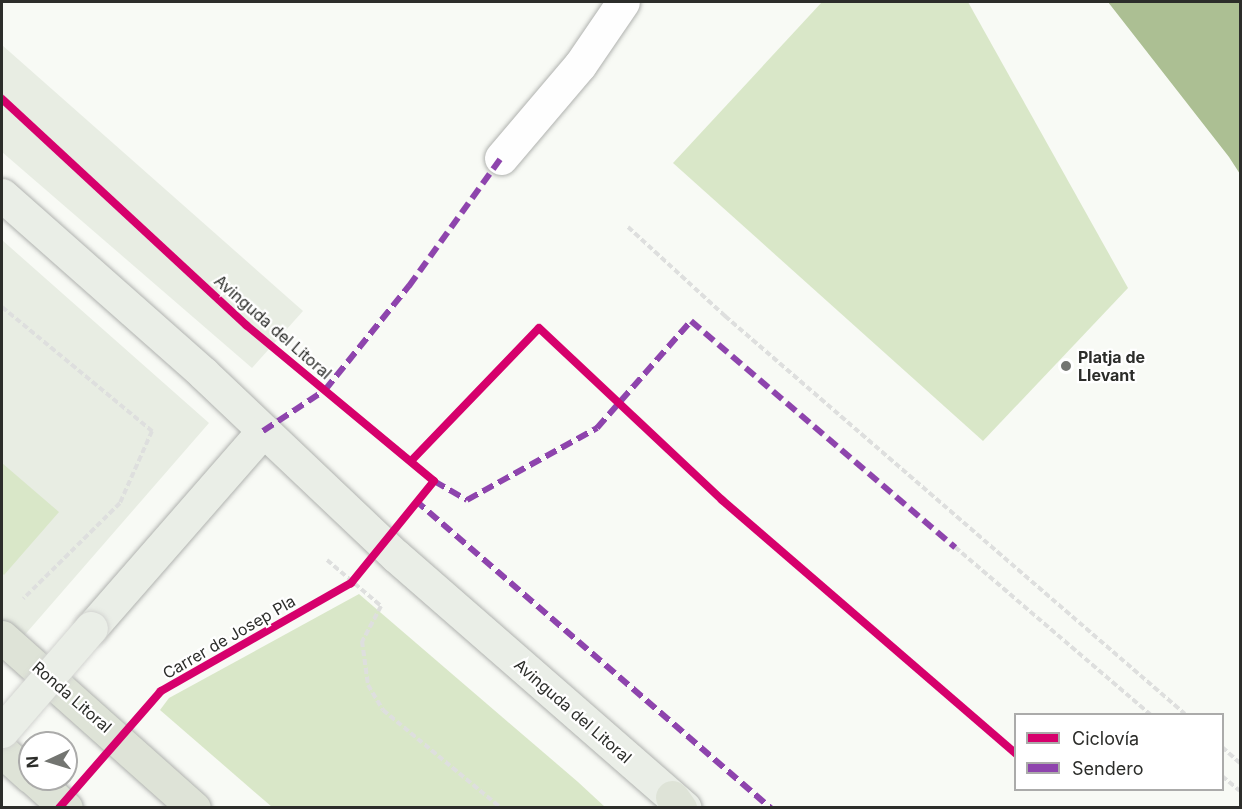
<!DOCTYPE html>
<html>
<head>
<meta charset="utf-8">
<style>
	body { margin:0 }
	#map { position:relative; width:1242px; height:809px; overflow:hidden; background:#f8faf5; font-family:Inter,sans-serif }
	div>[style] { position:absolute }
	.built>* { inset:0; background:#e8ede3 }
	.green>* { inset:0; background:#d9e7c8 }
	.water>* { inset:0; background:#acbf93 }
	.path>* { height:4px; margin-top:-2px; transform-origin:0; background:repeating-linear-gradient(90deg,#dedfde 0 6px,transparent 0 9px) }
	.roads { filter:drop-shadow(0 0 2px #b0b2af) drop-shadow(0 0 2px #b0b2af) }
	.minor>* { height:33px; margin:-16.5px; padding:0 16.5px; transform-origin:16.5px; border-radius:16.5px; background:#fefefe }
	.major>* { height:33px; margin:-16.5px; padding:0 16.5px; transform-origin:16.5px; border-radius:16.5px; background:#eaeee7 }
	.highway>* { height:33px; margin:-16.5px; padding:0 16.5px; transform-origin:16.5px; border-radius:16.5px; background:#dee3d7 }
	.bridges { filter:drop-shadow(0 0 2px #d2d3d0) drop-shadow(0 0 2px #d2d3d0) }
	.major-bridge>* { height:33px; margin:-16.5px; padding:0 16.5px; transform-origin:16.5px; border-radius:16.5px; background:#eaeee7 }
	.quiet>* { height:6px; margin-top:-3px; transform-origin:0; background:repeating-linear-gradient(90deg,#8e44ad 0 12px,transparent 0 18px) }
	.cycleway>* { height:8px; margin:-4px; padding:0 4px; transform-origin:4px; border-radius:4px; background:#d6006c }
	.dots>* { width:16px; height:16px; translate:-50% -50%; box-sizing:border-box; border:3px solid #fff; border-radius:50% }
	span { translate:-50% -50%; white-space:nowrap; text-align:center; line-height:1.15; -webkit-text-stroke:4.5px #fff; paint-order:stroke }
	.street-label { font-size:16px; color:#2c2d2a }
	.poi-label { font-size:16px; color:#2c2d2a; font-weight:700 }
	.left { translate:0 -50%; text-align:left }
	.frame { position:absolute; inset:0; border:3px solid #2c2d2a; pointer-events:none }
	.legend { position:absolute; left:1014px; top:713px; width:210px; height:78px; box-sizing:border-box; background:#fff; border:2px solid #ababaa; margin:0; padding:8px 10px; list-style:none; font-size:18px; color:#2c2d2a }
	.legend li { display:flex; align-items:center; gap:12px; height:30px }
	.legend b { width:30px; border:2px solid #ababaa }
	.north { position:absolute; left:18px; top:731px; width:60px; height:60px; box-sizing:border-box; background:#fff; border:2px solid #ababaa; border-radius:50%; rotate:266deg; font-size:16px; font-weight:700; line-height:24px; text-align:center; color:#2c2d2a }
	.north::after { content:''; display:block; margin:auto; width:21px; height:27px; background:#737571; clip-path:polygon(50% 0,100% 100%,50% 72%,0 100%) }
</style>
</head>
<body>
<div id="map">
	<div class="built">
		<i style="clip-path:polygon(2px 45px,303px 311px,252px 368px,2px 152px)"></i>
		<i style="clip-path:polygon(2px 240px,209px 423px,2px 661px,3px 575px)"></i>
	</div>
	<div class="green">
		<i style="clip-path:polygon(822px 2px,968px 2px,1128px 288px,983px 441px,673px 163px)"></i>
		<i style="clip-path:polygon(2px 463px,59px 512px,4px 575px,2px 573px)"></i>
		<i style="clip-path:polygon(359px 594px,578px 782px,605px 807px,272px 807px,160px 710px,169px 698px)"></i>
	</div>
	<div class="water">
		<i style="clip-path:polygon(1108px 2px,1240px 2px,1240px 174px,1229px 157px)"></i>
	</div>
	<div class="path">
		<i style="left:2px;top:99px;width:333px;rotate:42.8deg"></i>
		<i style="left:246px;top:325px;width:214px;rotate:39.1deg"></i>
		<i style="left:628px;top:227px;width:132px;rotate:42.5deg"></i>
		<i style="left:725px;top:316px;width:608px;rotate:40.87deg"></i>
		<i style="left:2px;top:307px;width:195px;rotate:39.6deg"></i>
		<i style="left:152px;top:431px;width:79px;rotate:114deg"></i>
		<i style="left:120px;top:503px;width:136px;rotate:135.3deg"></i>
		<i style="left:955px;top:547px;width:257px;rotate:40.6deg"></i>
		<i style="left:327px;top:560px;width:71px;rotate:40.4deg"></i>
		<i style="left:381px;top:606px;width:40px;rotate:118deg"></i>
		<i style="left:362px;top:641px;width:44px;rotate:82.2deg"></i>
		<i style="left:368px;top:685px;width:29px;rotate:59deg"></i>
		<i style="left:383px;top:710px;width:153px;rotate:39.7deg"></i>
		<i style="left:1222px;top:747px;width:24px;rotate:42deg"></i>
		<i style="left:1222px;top:776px;width:23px;rotate:40deg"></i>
	</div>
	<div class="roads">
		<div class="minor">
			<i style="left:501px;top:158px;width:122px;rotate:-49.7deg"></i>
			<i style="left:580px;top:65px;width:76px;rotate:-55.7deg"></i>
		</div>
		<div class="major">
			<i style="left:2px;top:195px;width:268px;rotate:41.5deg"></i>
			<i style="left:203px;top:373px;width:266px;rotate:43.5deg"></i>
			<i style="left:396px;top:556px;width:383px;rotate:41.1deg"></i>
			<i style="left:91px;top:628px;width:262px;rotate:-48.9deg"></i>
		</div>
		<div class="highway">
			<i style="left:2px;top:637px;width:257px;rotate:41.7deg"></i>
			<i style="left:2px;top:751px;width:38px;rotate:42deg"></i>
			<i style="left:34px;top:779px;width:43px;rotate:42.2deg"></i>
			<i style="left:672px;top:797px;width:14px;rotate:54deg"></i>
		</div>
	</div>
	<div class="bridges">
		<div class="major-bridge">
			<i style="left:2px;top:731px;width:136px;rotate:-49.2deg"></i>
		</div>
	</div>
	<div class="quiet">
		<i style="left:263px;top:431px;width:74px;rotate:-33.5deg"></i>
		<i style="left:325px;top:390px;width:134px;rotate:-51.1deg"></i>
		<i style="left:409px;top:286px;width:158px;rotate:-54.3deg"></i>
		<i style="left:434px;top:481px;width:38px;rotate:30deg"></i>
		<i style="left:467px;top:500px;width:149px;rotate:-29deg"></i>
		<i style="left:597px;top:428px;width:142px;rotate:-48.7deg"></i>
		<i style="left:691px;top:321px;width:348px;rotate:40.6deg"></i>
		<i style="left:415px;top:500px;width:471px;rotate:40.9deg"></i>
	</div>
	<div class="cycleway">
		<i style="left:2px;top:99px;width:333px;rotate:42.8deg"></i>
		<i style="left:246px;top:325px;width:244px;rotate:39.7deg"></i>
		<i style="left:434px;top:481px;width:132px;rotate:129.1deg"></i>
		<i style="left:351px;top:583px;width:219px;rotate:150.4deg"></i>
		<i style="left:161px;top:691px;width:155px;rotate:131.1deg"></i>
		<i style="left:412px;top:460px;width:183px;rotate:-46.1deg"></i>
		<i style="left:539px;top:328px;width:251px;rotate:43.2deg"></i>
		<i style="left:722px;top:500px;width:389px;rotate:40.8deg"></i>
	</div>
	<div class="dots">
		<i style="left:1066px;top:366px;background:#737571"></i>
	</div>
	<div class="street-label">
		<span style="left:273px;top:327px;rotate:41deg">Avinguda del Litoral</span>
		<span style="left:229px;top:637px;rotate:-30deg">Carrer de Josep Pla</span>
		<span style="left:72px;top:697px;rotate:41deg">Ronda Litoral</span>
		<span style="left:573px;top:711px;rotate:41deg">Avinguda del Litoral</span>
	</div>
	<div class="poi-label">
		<span class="left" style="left:1078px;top:366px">Platja de<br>Llevant</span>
	</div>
	<div class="frame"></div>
	<ul class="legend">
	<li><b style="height:8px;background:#d6006c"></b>Ciclovía</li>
	<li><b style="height:8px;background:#8e44ad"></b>Sendero</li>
	</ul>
	<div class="north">N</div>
</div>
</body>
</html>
